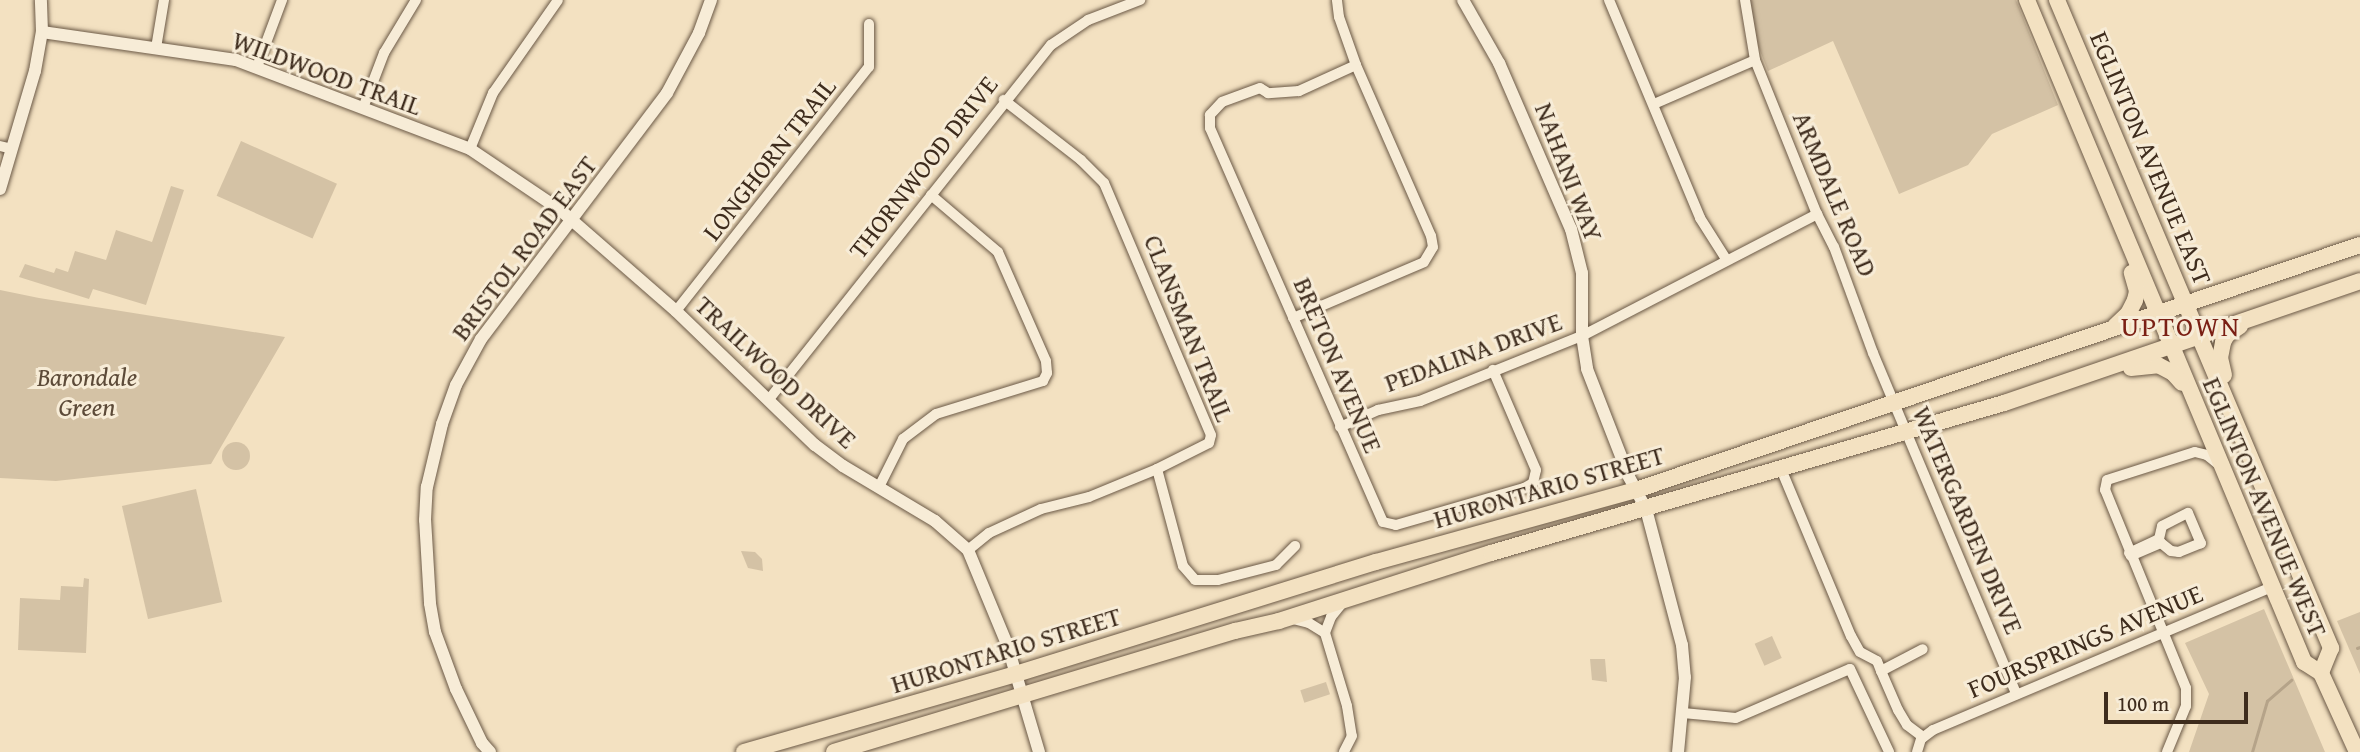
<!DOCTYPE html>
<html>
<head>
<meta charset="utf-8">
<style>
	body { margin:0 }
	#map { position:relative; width:2360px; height:752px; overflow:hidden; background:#f3e1c1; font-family:"Gentium Book Plus",serif }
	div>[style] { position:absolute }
	.green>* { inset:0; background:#d4c2a5; transform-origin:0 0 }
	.round { border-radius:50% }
	.stream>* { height:2.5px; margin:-1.25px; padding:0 1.25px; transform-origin:1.25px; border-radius:1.25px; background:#b5a389 }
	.roads { filter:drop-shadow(0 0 2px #6b5946) drop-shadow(0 0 2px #6b5946) }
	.minor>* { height:10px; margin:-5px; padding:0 5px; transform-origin:5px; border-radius:5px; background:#f7ecd7 }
	.tertiary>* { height:12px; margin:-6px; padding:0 6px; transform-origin:6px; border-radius:6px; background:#f7ecd7 }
	.primary>* { height:16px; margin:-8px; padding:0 8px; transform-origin:8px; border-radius:8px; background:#f3e1c1 }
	span { translate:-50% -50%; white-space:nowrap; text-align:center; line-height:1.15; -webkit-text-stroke:6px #f7ecd7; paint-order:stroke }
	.street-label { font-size:26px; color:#3e2c1d }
	.park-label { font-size:26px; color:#5c4a38; font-style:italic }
	.neighbourhood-label { font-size:28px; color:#7a1f14; letter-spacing:2px }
	.scale { position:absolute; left:2104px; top:692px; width:144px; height:32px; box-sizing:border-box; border:4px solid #3e2c1d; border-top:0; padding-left:9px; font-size:21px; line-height:24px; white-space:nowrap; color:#3e2c1d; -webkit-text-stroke:5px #f7ecd7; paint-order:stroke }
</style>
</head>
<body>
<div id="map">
	<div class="green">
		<i style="clip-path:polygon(1740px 0,2016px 0,2058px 105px,1992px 134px,1968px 165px,1899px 194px,1833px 41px,1768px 71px)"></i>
		<i style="left:241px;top:141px;width:105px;height:60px;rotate:24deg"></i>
		<i style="clip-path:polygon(171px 186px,184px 190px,146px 305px,93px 289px,89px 299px,19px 277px,25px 264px,54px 273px,56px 268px,68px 272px,75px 251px,106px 260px,116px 230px,152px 242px)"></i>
		<i style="clip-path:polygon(0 290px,39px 298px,285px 337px,211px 464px,56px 481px,0 478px)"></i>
		<i class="round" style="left:222px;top:442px;width:28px;height:28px"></i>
		<i style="left:196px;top:489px;width:116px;height:76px;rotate:77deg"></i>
		<i style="clip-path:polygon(741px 551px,755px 552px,762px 559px,763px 571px,748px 568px)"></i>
		<i style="clip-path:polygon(84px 578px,89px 579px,86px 653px,18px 650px,20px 598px,60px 600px,61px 586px,83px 587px)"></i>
		<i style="clip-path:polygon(2264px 609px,2325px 752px,2189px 752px,2209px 694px,2185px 643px)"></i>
		<i style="clip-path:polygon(2360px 612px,2360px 674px,2337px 621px)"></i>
		<i style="left:1772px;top:636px;width:24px;height:19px;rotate:66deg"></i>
		<i style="clip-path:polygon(1590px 659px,1605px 659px,1607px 682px,1592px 680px)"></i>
		<i style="left:1326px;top:682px;width:13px;height:27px;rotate:72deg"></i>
	</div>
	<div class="stream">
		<i style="left:2357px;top:648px;width:3px;rotate:-18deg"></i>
		<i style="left:2252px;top:752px;width:53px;rotate:-73.6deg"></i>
		<i style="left:2267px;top:701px;width:32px;rotate:-41deg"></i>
	</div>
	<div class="roads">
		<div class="minor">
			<i style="left:1609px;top:0;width:236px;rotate:67.3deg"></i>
			<i style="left:1700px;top:218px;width:49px;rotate:57.6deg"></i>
			<i style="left:1745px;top:0;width:61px;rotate:80.5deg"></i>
			<i style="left:1755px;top:60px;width:166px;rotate:68.1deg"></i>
			<i style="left:1817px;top:214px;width:37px;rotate:63deg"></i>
			<i style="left:1834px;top:247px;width:113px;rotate:69.8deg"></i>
			<i style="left:1873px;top:353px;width:370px;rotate:67.2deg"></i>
			<i style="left:156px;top:48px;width:49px;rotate:-80.5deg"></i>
			<i style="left:1356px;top:65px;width:63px;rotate:155.5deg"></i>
			<i style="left:1299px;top:91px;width:31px;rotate:176deg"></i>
			<i style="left:1268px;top:93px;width:9px;rotate:-148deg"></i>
			<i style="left:1260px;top:88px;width:40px;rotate:159.8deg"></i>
			<i style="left:1222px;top:102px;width:18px;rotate:133deg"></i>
			<i style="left:1210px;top:115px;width:13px;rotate:90deg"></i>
			<i style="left:1210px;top:128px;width:430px;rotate:66.3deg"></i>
			<i style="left:1383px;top:522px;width:13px;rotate:13deg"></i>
			<i style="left:1396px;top:525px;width:133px;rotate:-16.1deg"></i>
			<i style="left:1524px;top:488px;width:10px;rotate:-29deg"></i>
			<i style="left:1533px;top:483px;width:13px;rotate:-77deg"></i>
			<i style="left:1536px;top:470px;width:109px;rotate:-113.3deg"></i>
			<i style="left:257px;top:67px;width:72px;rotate:-69.5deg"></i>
			<i style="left:1654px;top:104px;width:110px;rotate:-23.5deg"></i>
			<i style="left:363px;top:108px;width:59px;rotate:-69.1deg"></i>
			<i style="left:384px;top:53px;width:62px;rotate:-58.9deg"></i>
			<i style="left:0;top:146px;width:12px;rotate:14deg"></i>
			<i style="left:470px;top:149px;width:61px;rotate:-67.7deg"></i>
			<i style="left:493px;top:93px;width:113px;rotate:-55deg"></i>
			<i style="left:676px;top:311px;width:311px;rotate:-51.7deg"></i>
			<i style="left:869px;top:67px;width:43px;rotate:-90deg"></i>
			<i style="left:1293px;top:318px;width:142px;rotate:-23.1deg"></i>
			<i style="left:1424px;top:262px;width:17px;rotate:-59deg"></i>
			<i style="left:1433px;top:247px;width:11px;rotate:-100deg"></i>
			<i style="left:1431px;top:236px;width:187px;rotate:-113.7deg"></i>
			<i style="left:1356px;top:65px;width:51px;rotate:-109.5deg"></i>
			<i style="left:1339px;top:17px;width:17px;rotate:-97deg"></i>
			<i style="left:770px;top:398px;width:451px;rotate:-51.5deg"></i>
			<i style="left:1051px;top:45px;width:45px;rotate:-34deg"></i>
			<i style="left:1088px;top:20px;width:56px;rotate:-21deg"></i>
			<i style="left:1340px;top:427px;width:42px;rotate:-24.1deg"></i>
			<i style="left:1378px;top:410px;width:43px;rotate:-12.1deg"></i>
			<i style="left:1420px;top:401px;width:175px;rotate:-21.9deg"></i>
			<i style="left:1582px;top:336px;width:265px;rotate:-27.4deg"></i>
			<i style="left:1157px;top:469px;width:100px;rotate:75deg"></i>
			<i style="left:1183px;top:566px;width:18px;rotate:49deg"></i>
			<i style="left:1195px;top:580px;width:23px"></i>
			<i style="left:1218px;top:580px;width:60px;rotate:-14.5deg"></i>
			<i style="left:1276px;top:565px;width:27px;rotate:-45deg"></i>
			<i style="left:1781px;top:469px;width:181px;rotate:67.3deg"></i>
			<i style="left:1851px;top:636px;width:18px;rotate:61deg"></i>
			<i style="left:1860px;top:652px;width:19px;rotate:28deg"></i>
			<i style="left:1877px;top:661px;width:11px;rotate:68deg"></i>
			<i style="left:879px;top:487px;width:54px;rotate:-63.4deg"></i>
			<i style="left:903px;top:439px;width:41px;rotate:-37.1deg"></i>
			<i style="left:936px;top:414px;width:112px;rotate:-17.1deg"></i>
			<i style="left:1043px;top:381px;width:9px;rotate:-63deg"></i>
			<i style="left:1047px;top:373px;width:12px;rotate:-95deg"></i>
			<i style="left:1046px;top:361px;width:119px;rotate:-113.8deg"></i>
			<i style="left:998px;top:252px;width:88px;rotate:-139.6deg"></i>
			<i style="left:968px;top:550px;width:27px;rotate:-39deg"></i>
			<i style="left:989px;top:533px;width:57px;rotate:-24.8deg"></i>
			<i style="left:1041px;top:509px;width:49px;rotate:-14deg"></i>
			<i style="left:1089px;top:497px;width:74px;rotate:-22.4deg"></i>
			<i style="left:1157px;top:469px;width:58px;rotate:-26.6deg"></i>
			<i style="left:1209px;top:443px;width:8px;rotate:-76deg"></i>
			<i style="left:1211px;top:435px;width:274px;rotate:-113deg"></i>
			<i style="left:1104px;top:183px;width:33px;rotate:-135deg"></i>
			<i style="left:1081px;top:160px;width:98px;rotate:-142.1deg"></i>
			<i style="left:2129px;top:553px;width:33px;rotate:-25deg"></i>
			<i style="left:2159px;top:539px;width:13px;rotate:-77deg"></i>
			<i style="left:2162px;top:526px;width:29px;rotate:-27deg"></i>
			<i style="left:2188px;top:513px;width:33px;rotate:67deg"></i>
			<i style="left:2201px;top:543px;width:24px;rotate:158deg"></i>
			<i style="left:2179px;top:552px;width:8px;rotate:-173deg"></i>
			<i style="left:2171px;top:551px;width:13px;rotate:-141deg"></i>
			<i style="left:2161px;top:543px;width:33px;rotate:157deg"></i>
			<i style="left:1343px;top:602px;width:19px;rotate:129deg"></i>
			<i style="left:1331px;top:617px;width:17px;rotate:111deg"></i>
			<i style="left:1325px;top:633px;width:76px;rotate:73.2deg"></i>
			<i style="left:1347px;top:706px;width:30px;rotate:81deg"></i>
			<i style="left:1352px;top:736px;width:18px;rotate:117deg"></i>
			<i style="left:1293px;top:619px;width:16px;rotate:14deg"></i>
			<i style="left:1309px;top:623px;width:19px;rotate:32deg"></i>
			<i style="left:1683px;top:713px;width:53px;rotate:5.4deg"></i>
			<i style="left:1736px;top:718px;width:124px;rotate:-23.3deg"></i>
			<i style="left:1850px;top:669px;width:92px;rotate:64.8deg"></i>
			<i style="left:1923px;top:737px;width:20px;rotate:-143deg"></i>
			<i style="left:1907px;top:725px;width:17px;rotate:-121deg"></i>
			<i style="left:1898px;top:710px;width:43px;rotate:-113.6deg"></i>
			<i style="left:1881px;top:671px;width:47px;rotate:-27.6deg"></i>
			<i style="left:1917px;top:752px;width:14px;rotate:-73deg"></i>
			<i style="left:1921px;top:739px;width:15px;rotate:-37deg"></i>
			<i style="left:1933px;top:730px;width:368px;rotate:-22.9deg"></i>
			<i style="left:2167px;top:752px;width:50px;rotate:-67.6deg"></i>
			<i style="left:2186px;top:706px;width:18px;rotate:-90deg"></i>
			<i style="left:2186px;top:688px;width:214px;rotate:-112.2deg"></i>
			<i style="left:2105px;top:490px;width:10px;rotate:-79deg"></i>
			<i style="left:2107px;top:480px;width:92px;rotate:-17.7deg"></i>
			<i style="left:2195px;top:452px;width:12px;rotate:14deg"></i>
			<i style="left:2207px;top:455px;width:14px;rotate:39deg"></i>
		</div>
		<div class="tertiary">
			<i style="left:1463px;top:0;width:73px;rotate:60.3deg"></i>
			<i style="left:1499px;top:63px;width:181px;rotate:66.6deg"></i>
			<i style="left:1571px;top:229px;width:45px;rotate:76deg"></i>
			<i style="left:1582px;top:273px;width:63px;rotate:90deg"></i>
			<i style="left:1582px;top:336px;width:33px;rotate:81deg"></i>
			<i style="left:1587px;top:369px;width:116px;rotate:68.7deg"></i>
			<i style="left:1629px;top:477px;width:36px;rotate:62deg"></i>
			<i style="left:1646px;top:509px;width:141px;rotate:75.2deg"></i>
			<i style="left:1682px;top:645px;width:32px;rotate:85deg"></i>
			<i style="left:1685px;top:677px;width:75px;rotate:95.3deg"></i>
			<i style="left:42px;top:32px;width:196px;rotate:8.2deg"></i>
			<i style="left:236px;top:60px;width:250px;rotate:20.8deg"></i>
			<i style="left:470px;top:149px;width:107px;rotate:34deg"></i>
			<i style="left:559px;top:209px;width:155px;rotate:41.1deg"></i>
			<i style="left:676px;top:311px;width:193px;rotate:44deg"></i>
			<i style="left:815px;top:445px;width:35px;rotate:37deg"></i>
			<i style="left:843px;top:466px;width:107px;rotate:30.9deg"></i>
			<i style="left:935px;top:521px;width:44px;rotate:41.3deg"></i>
			<i style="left:968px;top:550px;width:102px;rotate:67.5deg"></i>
			<i style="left:1007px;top:644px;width:113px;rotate:73.5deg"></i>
			<i style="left:0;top:189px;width:123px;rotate:-73.5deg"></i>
			<i style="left:35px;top:71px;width:40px;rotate:-80deg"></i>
			<i style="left:42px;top:32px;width:32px;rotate:-92deg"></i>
			<i style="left:490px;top:752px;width:12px;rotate:-132deg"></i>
			<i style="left:482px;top:743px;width:60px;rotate:-115.7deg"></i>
			<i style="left:456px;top:689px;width:61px;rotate:-110.2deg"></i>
			<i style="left:435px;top:632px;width:29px;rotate:-100deg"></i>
			<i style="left:430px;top:603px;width:83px;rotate:-93.4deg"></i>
			<i style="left:425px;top:520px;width:33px;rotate:-87deg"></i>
			<i style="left:427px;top:487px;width:65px;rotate:-76.6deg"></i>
			<i style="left:442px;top:424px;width:41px;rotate:-70.3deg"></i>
			<i style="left:456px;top:385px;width:52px;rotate:-61.5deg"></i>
			<i style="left:481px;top:339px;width:308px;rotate:-52.9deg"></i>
			<i style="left:667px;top:93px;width:68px;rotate:-61.9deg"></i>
			<i style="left:699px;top:33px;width:35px;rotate:-70deg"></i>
		</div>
		<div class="primary">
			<i style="left:2027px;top:0;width:718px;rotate:67.29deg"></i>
			<i style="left:2304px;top:662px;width:20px;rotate:33deg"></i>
			<i style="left:2321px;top:673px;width:87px;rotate:65.5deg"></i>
			<i style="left:2057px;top:0;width:704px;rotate:67.08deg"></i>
			<i style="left:2331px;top:648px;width:27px;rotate:112deg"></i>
			<i style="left:2115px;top:326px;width:18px;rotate:-43deg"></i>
			<i style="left:2128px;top:314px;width:16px;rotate:-63deg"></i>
			<i style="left:2135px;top:300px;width:9px;rotate:-77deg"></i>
			<i style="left:2137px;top:291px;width:19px;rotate:-106deg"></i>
			<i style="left:2131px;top:368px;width:27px;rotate:-6deg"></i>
			<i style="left:2158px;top:365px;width:17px;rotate:28deg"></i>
			<i style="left:2173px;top:373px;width:13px;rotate:48deg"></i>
			<i style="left:2224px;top:375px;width:17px;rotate:-103deg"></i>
			<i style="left:2220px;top:358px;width:16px;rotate:-79deg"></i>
			<i style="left:2223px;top:342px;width:8px;rotate:-60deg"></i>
			<i style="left:2227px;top:335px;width:16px;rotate:-35deg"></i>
			<i style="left:744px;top:752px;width:283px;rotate:-16deg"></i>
			<i style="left:1016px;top:674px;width:377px;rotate:-17.3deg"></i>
			<i style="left:1376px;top:562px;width:270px;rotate:-15.5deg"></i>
			<i style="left:1636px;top:490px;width:764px;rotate:-18.7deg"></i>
			<i style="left:834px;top:752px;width:419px;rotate:-16.8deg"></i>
			<i style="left:1235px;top:631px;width:45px;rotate:-12.8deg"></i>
			<i style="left:1279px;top:621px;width:223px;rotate:-17.8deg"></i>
			<i style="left:1491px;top:553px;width:534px;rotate:-16.3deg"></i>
			<i style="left:2004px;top:403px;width:376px;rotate:-18.9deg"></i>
		</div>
	</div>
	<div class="street-label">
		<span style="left:327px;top:73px;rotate:20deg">WILDWOOD TRAIL</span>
		<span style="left:2151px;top:158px;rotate:67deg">EGLINTON AVENUE EAST</span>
		<span style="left:769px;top:159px;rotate:-52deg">LONGHORN TRAIL</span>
		<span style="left:923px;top:167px;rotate:-52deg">THORNWOOD DRIVE</span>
		<span style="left:1569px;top:172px;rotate:69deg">NAHANI WAY</span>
		<span style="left:1835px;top:194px;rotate:67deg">ARMDALE ROAD</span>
		<span style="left:524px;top:248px;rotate:-53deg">BRISTOL ROAD EAST</span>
		<span style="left:1189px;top:328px;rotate:68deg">CLANSMAN TRAIL</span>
		<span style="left:1473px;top:352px;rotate:-20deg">PEDALINA DRIVE</span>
		<span style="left:1338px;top:365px;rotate:67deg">BRETON AVENUE</span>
		<span style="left:776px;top:372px;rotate:43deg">TRAILWOOD DRIVE</span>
		<span style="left:1549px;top:487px;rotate:-16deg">HURONTARIO STREET</span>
		<span style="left:2265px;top:507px;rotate:67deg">EGLINTON AVENUE WEST</span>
		<span style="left:1968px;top:520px;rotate:67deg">WATERGARDEN DRIVE</span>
		<span style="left:2085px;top:641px;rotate:-23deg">FOURSPRINGS AVENUE</span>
		<span style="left:1006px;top:650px;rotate:-17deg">HURONTARIO STREET</span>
	</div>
	<div class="park-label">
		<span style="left:87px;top:392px">Barondale<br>Green</span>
	</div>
	<div class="neighbourhood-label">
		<span style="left:2181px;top:326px">UPTOWN</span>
	</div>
	<div class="scale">100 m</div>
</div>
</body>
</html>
